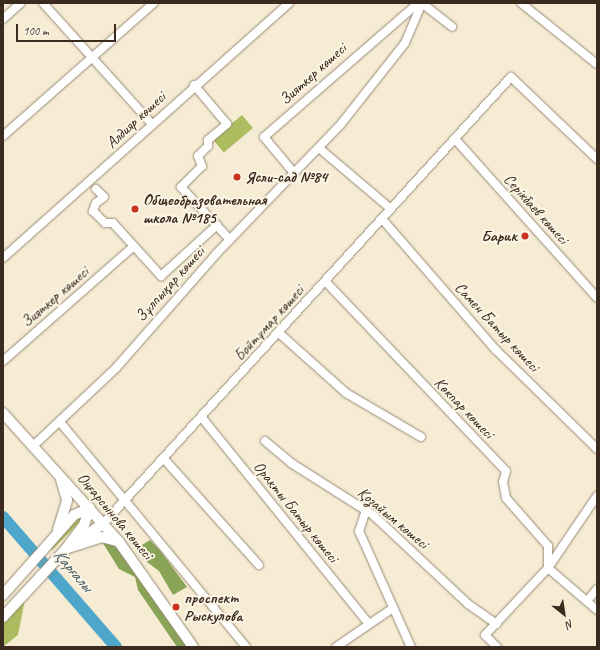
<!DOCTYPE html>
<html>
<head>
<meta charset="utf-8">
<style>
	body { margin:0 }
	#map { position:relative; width:600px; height:650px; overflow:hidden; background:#f6ebd3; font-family:Caveat,sans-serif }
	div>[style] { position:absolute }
	.green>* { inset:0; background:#acbc5f; transform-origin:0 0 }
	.forest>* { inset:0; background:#89a456 }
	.river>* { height:12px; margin:-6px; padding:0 6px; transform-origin:6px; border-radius:6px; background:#4ea7cb }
	.roads { filter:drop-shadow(0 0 1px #988a78) drop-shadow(0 0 1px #988a78) }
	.minor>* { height:8px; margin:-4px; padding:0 4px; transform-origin:4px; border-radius:4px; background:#fff }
	.major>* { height:10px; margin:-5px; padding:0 5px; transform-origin:5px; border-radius:5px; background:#fff }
	.dots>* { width:11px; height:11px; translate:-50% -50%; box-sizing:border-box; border:2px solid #fcf5e5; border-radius:50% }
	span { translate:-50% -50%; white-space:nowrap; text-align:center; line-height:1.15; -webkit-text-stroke:4px #fcf5e5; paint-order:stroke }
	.street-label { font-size:16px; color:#3b2a1e }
	.poi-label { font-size:16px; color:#3b2a1e; font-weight:700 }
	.left { translate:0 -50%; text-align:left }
	.right { translate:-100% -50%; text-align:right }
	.water-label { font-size:17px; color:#435c63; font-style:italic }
	.frame { position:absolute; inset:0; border:4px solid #3b2a1e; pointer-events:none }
	.north { position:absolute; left:544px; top:594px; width:40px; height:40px; -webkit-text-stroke:3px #fcf5e5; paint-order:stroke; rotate:150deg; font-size:11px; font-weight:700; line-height:16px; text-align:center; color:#3b2a1e }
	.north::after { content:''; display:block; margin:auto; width:14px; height:18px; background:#3b2a1e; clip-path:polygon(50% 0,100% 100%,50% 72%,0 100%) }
	.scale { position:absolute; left:16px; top:24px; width:100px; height:18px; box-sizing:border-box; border:2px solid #3b2a1e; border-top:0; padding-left:5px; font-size:12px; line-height:14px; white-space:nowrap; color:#3b2a1e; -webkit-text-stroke:3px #fcf5e5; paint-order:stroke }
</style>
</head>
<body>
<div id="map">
	<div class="green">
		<i style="left:242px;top:115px;width:17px;height:38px;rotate:50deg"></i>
		<i style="clip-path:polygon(77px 517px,83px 519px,52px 550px,50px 549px)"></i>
		<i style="clip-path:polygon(25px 599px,18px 635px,3px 647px,3px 623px)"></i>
	</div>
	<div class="forest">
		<i style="clip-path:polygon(109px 538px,193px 647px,177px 647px,138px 590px,135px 577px,119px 569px,101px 540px)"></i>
		<i style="clip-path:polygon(150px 540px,159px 549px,187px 587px,173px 595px,159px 571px,143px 559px,137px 548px)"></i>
	</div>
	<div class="river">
		<i style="left:3px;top:517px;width:172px;rotate:49deg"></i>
	</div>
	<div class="roads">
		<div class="minor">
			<i style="left:43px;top:3px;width:163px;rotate:48deg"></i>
			<i style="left:521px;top:3px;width:97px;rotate:38.8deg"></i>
			<i style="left:423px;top:4px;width:37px;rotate:38deg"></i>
			<i style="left:3px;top:19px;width:24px;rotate:-42deg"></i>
			<i style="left:194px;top:85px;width:51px;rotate:49.8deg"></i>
			<i style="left:227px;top:124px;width:25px;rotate:140deg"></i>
			<i style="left:208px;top:140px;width:6px;rotate:90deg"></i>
			<i style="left:208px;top:146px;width:14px;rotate:135deg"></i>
			<i style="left:198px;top:156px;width:11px;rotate:68deg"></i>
			<i style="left:202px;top:166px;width:30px;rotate:135deg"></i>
			<i style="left:181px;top:187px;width:72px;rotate:47.2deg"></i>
			<i style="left:3px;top:136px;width:201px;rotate:-41.4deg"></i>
			<i style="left:455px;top:139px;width:213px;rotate:48.2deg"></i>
			<i style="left:319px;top:148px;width:94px;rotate:40.3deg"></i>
			<i style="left:294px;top:173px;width:47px;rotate:-129.8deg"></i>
			<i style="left:264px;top:137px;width:204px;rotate:-41deg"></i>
			<i style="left:96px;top:189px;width:11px;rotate:45deg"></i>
			<i style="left:104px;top:197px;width:10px;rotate:143deg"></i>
			<i style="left:96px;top:203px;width:9px;rotate:111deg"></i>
			<i style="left:93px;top:211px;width:17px;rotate:45deg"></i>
			<i style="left:105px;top:223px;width:8px"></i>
			<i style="left:113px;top:223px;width:72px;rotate:47.8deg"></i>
			<i style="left:161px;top:276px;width:76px;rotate:-42.3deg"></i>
			<i style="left:382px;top:219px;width:174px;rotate:49deg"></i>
			<i style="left:496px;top:350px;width:141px;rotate:44.4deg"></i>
			<i style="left:3px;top:258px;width:383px;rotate:-41.7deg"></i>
			<i style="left:325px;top:281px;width:262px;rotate:46.4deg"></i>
			<i style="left:506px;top:471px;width:11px;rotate:105deg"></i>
			<i style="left:503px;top:482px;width:16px;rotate:79deg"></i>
			<i style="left:506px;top:498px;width:64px;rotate:48.8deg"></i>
			<i style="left:548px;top:546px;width:22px;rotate:90deg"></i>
			<i style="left:279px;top:333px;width:90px;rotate:41.8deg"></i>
			<i style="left:346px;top:393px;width:87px;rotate:30.4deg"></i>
			<i style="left:3px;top:361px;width:174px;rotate:-41.3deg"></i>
			<i style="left:203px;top:419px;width:262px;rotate:51deg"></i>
			<i style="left:60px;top:422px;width:292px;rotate:50.4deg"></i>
			<i style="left:265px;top:441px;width:34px;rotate:40deg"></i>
			<i style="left:291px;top:463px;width:97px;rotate:32.4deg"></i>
			<i style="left:373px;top:515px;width:130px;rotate:43.1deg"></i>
			<i style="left:468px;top:604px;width:35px;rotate:35deg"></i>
			<i style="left:33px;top:446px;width:114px;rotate:-43.2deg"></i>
			<i style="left:116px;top:368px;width:152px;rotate:-48.7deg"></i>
			<i style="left:216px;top:254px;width:180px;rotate:-46.1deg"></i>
			<i style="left:341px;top:124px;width:103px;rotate:-51.7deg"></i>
			<i style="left:405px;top:43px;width:43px;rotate:-67deg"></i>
			<i style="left:165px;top:460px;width:141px;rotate:48.2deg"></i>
			<i style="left:366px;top:510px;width:22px;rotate:108deg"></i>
			<i style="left:359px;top:531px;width:127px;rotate:65.9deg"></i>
			<i style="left:103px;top:524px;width:605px;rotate:-47.61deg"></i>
			<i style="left:511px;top:77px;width:119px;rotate:43.6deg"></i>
			<i style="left:548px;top:568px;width:65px;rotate:40.6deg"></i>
			<i style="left:587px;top:601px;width:16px;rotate:-50deg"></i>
			<i style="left:336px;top:647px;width:69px;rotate:-34.4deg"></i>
			<i style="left:497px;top:647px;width:17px;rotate:-135deg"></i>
			<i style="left:485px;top:635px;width:92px;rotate:-46.8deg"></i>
			<i style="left:548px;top:568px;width:87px;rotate:-55.8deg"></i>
		</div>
		<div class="major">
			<i style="left:3px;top:413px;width:173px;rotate:48deg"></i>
			<i style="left:119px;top:542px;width:128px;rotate:54.8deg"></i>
			<i style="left:58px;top:530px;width:31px;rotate:-73deg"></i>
			<i style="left:67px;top:500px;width:22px;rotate:-106deg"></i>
			<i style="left:80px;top:539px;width:27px;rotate:-33deg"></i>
			<i style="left:68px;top:548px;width:35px;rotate:-18deg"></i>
			<i style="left:101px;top:537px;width:16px;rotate:14deg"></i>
			<i style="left:3px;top:595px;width:107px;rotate:-48.4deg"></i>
			<i style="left:74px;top:515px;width:17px;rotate:-24deg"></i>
			<i style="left:3px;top:617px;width:91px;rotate:-47.2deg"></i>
			<i style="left:65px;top:550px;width:31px;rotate:-53deg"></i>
			<i style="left:84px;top:525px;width:18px;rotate:-71deg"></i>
		</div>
	</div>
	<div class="dots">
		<i style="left:237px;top:177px;background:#c8321e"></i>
		<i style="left:135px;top:209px;background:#c8321e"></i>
		<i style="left:525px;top:236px;background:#c8321e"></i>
		<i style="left:176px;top:607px;background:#c8321e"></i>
	</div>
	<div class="street-label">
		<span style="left:313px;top:74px;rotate:-42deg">Зияткер көшесі</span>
		<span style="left:136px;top:120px;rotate:-43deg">Алдияр көшесі</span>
		<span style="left:536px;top:209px;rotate:48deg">Серікбаев көшесі</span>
		<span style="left:170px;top:284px;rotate:-48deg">Зұлпықар көшесі</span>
		<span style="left:55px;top:297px;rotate:-41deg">Зияткер көшесі</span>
		<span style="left:269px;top:323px;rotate:-48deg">Бойтұмар көшесі</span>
		<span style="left:497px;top:327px;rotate:47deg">Самен Батыр көшесі</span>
		<span style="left:464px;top:408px;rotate:46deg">Көкпар көшесі</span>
		<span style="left:296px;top:512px;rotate:51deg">Оракты Батыр көшесі</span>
		<span style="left:115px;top:516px;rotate:50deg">Оңғарсынова көшесі</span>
		<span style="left:393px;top:518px;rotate:40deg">Қозайым көшесі</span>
	</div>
	<div class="poi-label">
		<span class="left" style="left:245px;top:177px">Ясли-сад №84</span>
		<span class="left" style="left:143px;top:209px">Общеобразовательная<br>школа №185</span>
		<span class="right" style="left:517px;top:236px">Барик</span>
		<span class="left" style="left:184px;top:607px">проспект<br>Рыскулова</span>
	</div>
	<div class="water-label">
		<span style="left:73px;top:570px;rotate:49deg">Қарғалы</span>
	</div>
	<div class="frame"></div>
	<div class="north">N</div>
	<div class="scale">100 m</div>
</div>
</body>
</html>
